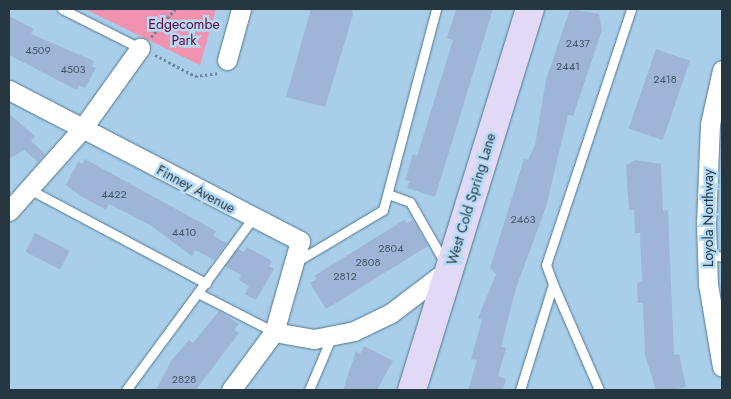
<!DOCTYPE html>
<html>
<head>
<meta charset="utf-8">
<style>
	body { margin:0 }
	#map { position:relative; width:731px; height:399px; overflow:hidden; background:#a8cee9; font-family:Jost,sans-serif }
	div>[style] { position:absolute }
	.green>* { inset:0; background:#f092b0 }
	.building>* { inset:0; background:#9fb5d7; transform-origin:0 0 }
	.path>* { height:3px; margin-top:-1.5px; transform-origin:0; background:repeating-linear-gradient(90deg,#6e8a9d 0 2.5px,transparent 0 5px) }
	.roads { filter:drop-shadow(0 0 1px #53778f) drop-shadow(0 0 1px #53778f) }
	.service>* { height:9px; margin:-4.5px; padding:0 4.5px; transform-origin:4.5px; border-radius:4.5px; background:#fff }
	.minor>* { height:19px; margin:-9.5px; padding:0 9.5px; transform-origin:9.5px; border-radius:9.5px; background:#fff }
	.primary>* { height:28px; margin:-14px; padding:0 14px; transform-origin:14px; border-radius:14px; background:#e2d9f6 }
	span { translate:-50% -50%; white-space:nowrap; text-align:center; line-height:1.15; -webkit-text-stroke:5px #b5dbf7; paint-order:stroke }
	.number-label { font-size:11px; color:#455666 }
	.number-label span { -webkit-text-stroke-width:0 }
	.park-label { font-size:14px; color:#640333 }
	.street-label { font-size:14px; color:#273741 }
	.frame { position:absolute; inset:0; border:10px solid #273741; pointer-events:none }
</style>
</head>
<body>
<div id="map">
	<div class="green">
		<i style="clip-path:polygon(85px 9px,216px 9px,200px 65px)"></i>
	</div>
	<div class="building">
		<i style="clip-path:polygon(311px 9px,352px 9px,353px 15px,325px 107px,286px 97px)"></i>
		<i style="clip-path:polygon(456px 9px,493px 9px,435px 197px,407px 188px,410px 181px,405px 180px,413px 154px,417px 156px,453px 40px,447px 38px)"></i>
		<i style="clip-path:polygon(570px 9px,599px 14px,602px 30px,573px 116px,568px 115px,546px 207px,516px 288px,501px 347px,506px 348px,498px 376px,506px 379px,503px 390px,468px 390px,477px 360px,471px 359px,482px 320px,478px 318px,496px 274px,490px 268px,524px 159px,528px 160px,535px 145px,546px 80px)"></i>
		<i style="clip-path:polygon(9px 16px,34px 29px,31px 34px,94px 61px,92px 66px,96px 68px,85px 88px,79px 85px,77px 90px,9px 55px)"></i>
		<i style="left:656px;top:49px;width:36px;height:84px;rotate:19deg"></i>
		<i style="clip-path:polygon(9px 114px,35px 136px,31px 141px,45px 154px,38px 162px,24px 150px,9px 159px)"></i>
		<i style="clip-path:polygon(85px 159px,216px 231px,213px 236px,227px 243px,214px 260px,195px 250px,192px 256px,150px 225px,109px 204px,106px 210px,79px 195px,66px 185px,78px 162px,82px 164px)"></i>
		<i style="clip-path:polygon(635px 160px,661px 164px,663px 211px,668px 210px,674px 355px,679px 354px,686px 387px,672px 390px,656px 390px,645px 355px,643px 303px,638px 303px,637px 283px,642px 281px,640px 233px,635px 233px,634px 210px,629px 210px,626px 165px)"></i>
		<i style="clip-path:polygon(404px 220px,407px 223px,413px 220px,428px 246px,326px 309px,310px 283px,317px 279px,314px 276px)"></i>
		<i style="left:35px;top:233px;width:39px;height:21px;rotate:27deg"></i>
		<i style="clip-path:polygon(247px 247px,272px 261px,269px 266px,274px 269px,256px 300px,245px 294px,249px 286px,239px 280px,241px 275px,225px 266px,238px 249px,244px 252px)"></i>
		<i style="clip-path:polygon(219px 311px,239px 324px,234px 330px,239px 333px,196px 390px,156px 390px,171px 361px,189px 340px,193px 343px)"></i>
		<i style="clip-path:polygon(364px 346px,393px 361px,377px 390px,343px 390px,356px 351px,360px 354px)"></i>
	</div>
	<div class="path">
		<i style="left:151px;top:37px;width:37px;rotate:-49deg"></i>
		<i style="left:155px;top:55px;width:45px;rotate:27.7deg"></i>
		<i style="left:195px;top:76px;width:24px;rotate:-7deg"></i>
	</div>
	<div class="roads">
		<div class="service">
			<i style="left:62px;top:9px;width:87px;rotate:26.6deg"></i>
			<i style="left:27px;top:188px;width:203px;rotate:28deg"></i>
			<i style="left:388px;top:194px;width:23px;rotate:20deg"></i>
			<i style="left:410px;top:202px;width:70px;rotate:60.2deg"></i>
			<i style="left:707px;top:254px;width:15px;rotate:11deg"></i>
			<i style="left:296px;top:262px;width:101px;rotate:-30.9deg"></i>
			<i style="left:383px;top:210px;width:208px;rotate:-75.2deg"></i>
			<i style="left:553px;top:284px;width:116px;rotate:66.5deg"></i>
			<i style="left:198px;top:293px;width:85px;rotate:27.2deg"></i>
			<i style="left:126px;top:390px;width:214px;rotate:-53.6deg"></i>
			<i style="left:309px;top:390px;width:56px;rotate:-67.1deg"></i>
			<i style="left:520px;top:390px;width:111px;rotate:-72.7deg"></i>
			<i style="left:553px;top:284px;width:20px;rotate:-110deg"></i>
			<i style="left:546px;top:265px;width:270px;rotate:-71.6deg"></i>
		</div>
		<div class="minor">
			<i style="left:227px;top:60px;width:53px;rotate:-74.6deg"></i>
			<i style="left:722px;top:70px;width:55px;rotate:102.5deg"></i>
			<i style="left:710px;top:124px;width:100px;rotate:92.3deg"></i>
			<i style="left:706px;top:224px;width:60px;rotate:88.1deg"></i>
			<i style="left:708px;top:284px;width:84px;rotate:80.4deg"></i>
			<i style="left:9px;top:90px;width:328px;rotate:27.4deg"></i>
			<i style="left:300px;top:241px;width:95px;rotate:105.9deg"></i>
			<i style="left:274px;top:332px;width:72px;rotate:126.6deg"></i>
			<i style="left:9px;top:211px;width:110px;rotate:-48.3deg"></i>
			<i style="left:82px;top:129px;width:100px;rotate:-54.4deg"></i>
			<i style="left:274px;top:332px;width:41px;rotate:9.9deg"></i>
			<i style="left:314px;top:339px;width:41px;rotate:-11.3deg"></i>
			<i style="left:354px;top:331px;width:41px;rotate:-25.9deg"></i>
			<i style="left:391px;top:313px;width:73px;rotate:-37.2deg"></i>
		</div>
		<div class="primary">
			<i style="left:412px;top:390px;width:399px;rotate:-72.8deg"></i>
		</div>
	</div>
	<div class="number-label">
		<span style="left:578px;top:43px">2437</span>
		<span style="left:38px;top:50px">4509</span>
		<span style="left:568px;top:66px">2441</span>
		<span style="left:73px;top:69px">4503</span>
		<span style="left:665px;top:79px">2418</span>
		<span style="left:114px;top:194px">4422</span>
		<span style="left:523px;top:219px">2463</span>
		<span style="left:184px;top:232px">4410</span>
		<span style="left:391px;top:248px">2804</span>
		<span style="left:368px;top:262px">2808</span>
		<span style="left:345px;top:276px">2812</span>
		<span style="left:184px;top:379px">2828</span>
	</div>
	<div class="park-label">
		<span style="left:184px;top:32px">Edgecombe<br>Park</span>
	</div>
	<div class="street-label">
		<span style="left:196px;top:189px;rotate:28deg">Finney Avenue</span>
		<span style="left:471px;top:199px;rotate:-73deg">West Cold Spring Lane</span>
		<span style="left:708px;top:218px;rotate:-90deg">Loyola Northway</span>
	</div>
	<div class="frame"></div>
</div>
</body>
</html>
